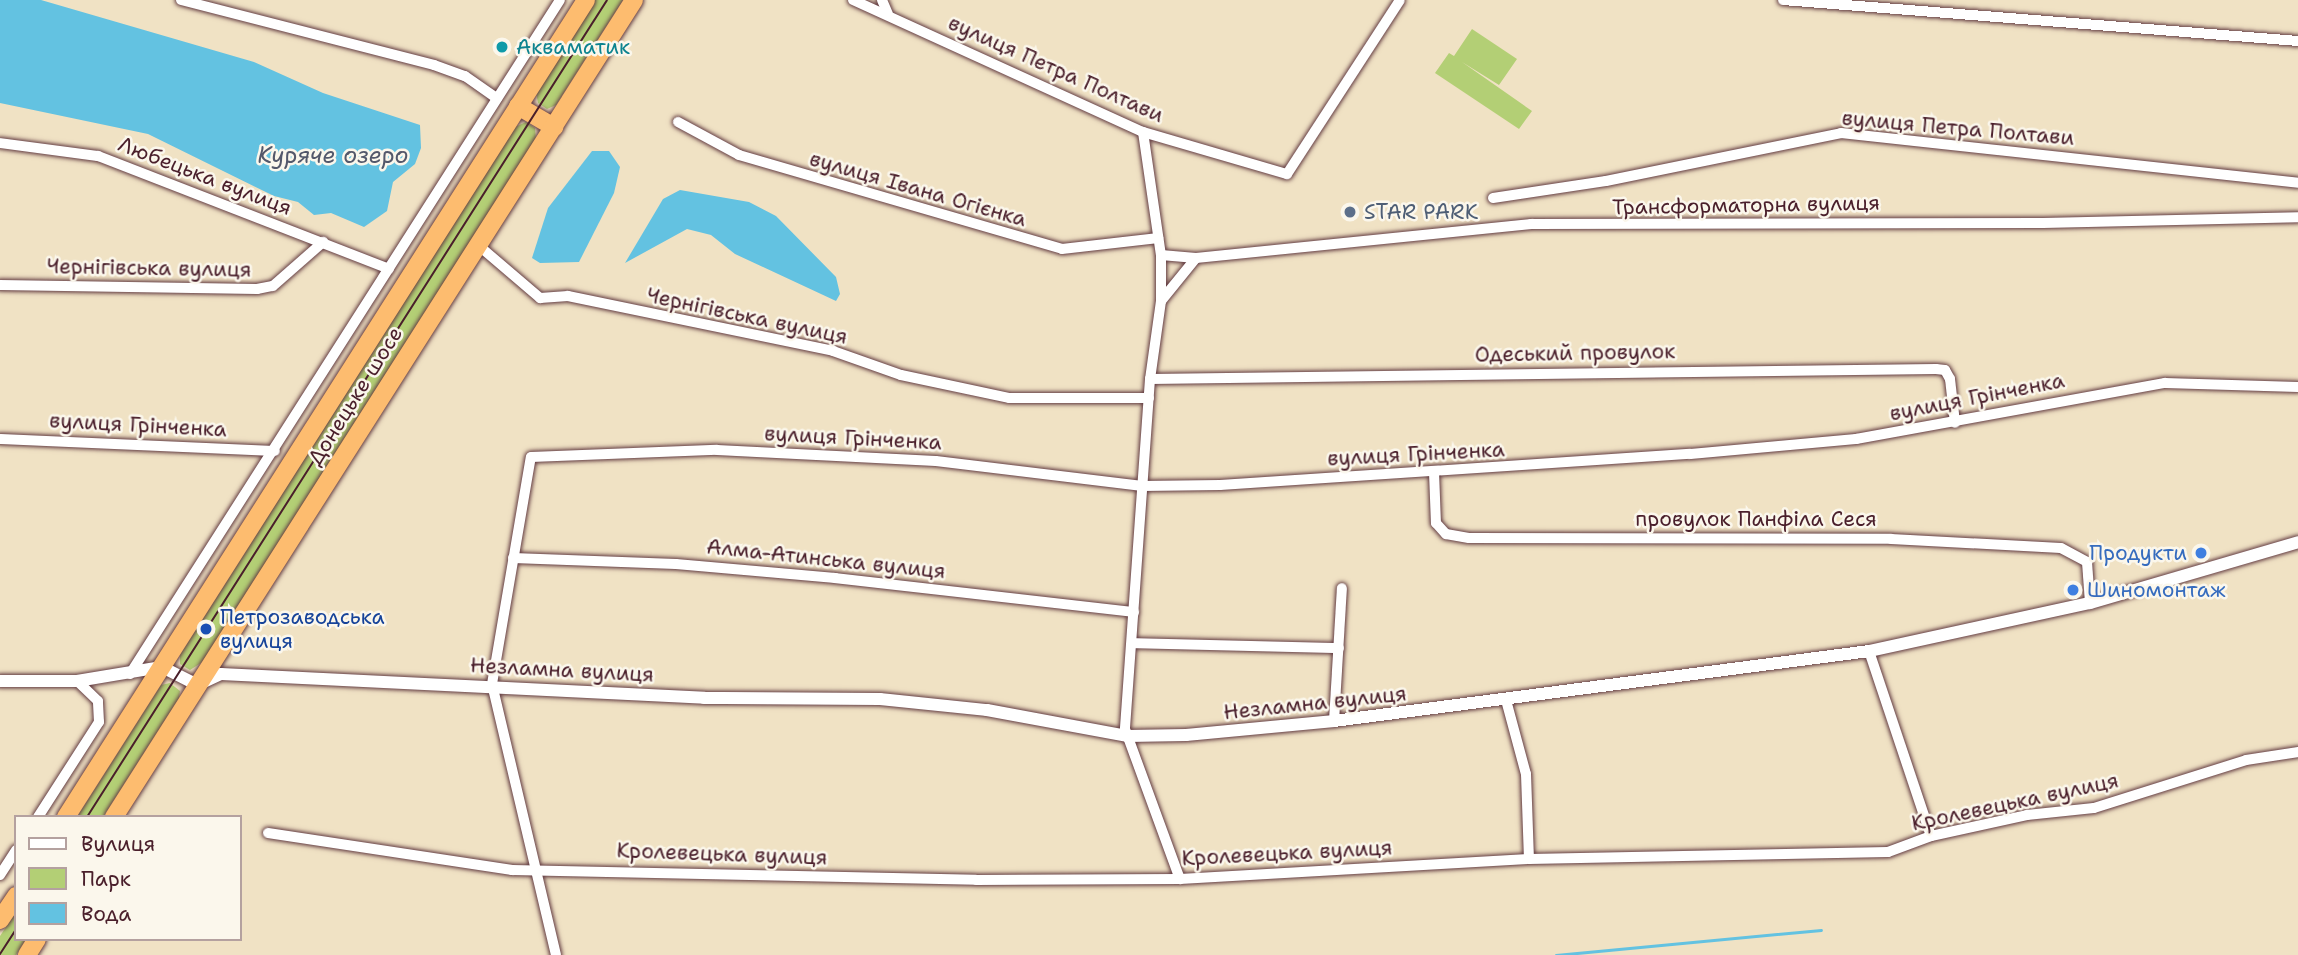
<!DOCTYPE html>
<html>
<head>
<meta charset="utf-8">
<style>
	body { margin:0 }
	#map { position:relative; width:2298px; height:955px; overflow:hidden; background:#f0e2c4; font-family:"Shantell Sans",sans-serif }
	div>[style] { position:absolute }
	.green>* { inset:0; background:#b3cf75 }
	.water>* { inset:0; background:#63c2e1 }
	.stream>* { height:2.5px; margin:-1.25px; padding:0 1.25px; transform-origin:1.25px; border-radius:1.25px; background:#63c2e1 }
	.roads { filter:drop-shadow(0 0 2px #633c42) drop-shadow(0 0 2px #633c42) }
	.minor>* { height:10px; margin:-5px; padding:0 5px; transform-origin:5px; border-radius:5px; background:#fff }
	.tertiary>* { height:12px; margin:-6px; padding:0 6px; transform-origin:6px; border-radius:6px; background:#fff }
	.trunk>* { height:18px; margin:-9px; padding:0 9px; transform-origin:9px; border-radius:9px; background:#fdbc6f }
	.tram>* { height:2px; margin:-1px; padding:0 1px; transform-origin:1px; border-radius:1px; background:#4a1f2b }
	.dots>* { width:19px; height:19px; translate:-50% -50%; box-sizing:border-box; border:4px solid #fbf7ec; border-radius:50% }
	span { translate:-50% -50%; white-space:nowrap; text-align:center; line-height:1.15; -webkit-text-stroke:5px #fbf7ec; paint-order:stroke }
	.culture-label { font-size:21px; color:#0d838f }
	.left { translate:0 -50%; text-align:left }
	.street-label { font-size:21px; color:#4a1f2b }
	.service-label { font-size:21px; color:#4e5e75 }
	.shop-label { font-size:21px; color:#366cbe }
	.right { translate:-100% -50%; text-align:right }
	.transit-label { font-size:21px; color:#164399 }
	.water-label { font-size:23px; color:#53586b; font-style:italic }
	.legend { position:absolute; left:14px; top:815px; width:228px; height:126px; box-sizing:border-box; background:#fbf7ec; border:2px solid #b4a19f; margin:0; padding:9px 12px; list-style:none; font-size:21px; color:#4a1f2b }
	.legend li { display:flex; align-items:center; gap:14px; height:35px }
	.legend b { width:35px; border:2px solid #b4a19f }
</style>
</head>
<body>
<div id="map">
	<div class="green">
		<i style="clip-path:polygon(595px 0,623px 0,556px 105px,547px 109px,538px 103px,536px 92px)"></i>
		<i style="clip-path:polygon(1472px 29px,1517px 59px,1499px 85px,1462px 62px,1532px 111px,1519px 129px,1435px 73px,1449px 53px,1454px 56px)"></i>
		<i style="clip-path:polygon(526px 122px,535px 128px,536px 140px,204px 661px,190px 670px,180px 664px,180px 655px,515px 127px)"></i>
		<i style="clip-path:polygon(170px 683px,180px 691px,179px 698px,103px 817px,77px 817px,161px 685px)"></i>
		<i style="clip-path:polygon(16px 912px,16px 939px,26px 939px,16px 955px,0 955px,0 936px)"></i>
	</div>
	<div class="water">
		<i style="clip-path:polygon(0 0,41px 0,254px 62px,323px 93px,420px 125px,421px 148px,415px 164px,393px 182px,387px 211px,364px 227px,331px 213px,314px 215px,298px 202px,274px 196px,148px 134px,0 103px)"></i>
		<i style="clip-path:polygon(592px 151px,609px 151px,620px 167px,614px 193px,579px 262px,540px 263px,532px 258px,548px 208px)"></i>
		<i style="clip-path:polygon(680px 190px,749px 202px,776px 216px,836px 277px,840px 294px,836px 301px,735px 254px,711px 235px,687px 229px,625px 263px,663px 199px)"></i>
	</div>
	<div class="stream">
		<i style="left:1556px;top:955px;width:266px;rotate:-5.4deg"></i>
	</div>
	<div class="roads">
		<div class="minor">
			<i style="left:181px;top:0;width:261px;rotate:14.4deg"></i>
			<i style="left:434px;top:65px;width:33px;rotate:20deg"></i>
			<i style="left:465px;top:76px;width:39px;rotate:35deg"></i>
			<i style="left:853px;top:0;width:319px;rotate:24.5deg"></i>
			<i style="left:1143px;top:132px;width:150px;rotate:16.3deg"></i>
			<i style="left:1287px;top:174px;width:207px;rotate:-57deg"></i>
			<i style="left:882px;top:0;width:15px;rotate:67deg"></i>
			<i style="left:1783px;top:0;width:517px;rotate:4.55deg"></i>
			<i style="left:678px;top:122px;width:69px;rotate:28.4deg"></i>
			<i style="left:739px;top:155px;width:336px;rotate:16.2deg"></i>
			<i style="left:1062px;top:249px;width:97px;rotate:-6.5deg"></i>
			<i style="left:1143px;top:132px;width:124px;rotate:81.7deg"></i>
			<i style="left:1161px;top:255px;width:46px;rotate:90deg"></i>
			<i style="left:1161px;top:301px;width:79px;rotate:98deg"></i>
			<i style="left:1150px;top:379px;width:351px;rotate:94.1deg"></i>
			<i style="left:1125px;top:729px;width:160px;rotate:69.9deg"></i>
			<i style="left:0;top:143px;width:99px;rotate:7.6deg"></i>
			<i style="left:98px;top:156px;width:312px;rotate:21.2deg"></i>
			<i style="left:1493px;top:198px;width:114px;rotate:-8.6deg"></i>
			<i style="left:1606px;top:181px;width:240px;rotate:-11.5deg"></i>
			<i style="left:1841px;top:133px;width:460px;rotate:6.2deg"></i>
			<i style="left:478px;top:245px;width:82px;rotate:40.5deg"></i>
			<i style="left:540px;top:298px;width:28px;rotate:-4deg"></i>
			<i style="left:568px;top:296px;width:271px;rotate:11.7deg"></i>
			<i style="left:833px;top:351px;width:72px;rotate:19.4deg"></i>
			<i style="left:901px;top:375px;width:110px;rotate:12deg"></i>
			<i style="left:1009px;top:398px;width:140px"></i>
			<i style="left:1161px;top:255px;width:35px;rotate:5deg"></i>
			<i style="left:0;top:285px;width:257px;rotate:0.9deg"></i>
			<i style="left:257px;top:289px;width:16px;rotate:-11deg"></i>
			<i style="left:273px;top:286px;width:67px;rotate:-41.3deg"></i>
			<i style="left:1161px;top:301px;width:55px;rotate:-50.9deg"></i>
			<i style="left:1196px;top:258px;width:337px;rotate:-5.8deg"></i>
			<i style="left:1531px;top:224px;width:512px;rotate:-0.11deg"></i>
			<i style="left:2043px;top:223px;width:255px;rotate:-1.3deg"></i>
			<i style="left:1150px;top:379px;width:786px;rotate:-0.73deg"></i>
			<i style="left:1936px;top:369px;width:9px;rotate:6deg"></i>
			<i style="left:1945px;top:370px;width:10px;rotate:61deg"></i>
			<i style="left:1950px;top:379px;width:44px;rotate:83.5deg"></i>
			<i style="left:0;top:439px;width:275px;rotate:2.5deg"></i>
			<i style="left:1434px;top:472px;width:51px;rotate:87.8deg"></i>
			<i style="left:1436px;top:523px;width:15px;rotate:48deg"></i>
			<i style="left:1446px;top:534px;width:23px;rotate:10deg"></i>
			<i style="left:1469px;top:538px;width:422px;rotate:0.1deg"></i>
			<i style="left:1891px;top:539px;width:170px;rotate:3deg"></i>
			<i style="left:2061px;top:548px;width:30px;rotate:28deg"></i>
			<i style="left:2087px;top:562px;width:41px;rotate:85.8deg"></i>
			<i style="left:513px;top:558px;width:163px;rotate:2.1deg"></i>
			<i style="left:676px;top:564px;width:160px;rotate:5deg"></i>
			<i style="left:835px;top:578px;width:301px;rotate:6.5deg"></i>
			<i style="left:1132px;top:643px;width:207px;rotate:1.4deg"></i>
			<i style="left:1869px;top:651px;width:195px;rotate:71.5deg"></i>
			<i style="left:130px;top:674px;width:799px;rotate:-57.46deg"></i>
			<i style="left:1506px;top:700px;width:77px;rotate:74.9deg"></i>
			<i style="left:1526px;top:774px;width:85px;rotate:88deg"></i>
			<i style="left:1334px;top:721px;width:133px;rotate:-86.6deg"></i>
			<i style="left:38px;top:817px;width:113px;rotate:-57.3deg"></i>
			<i style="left:99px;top:722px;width:21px;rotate:-93deg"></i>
			<i style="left:98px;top:701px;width:29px;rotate:-136deg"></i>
			<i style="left:268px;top:833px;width:247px;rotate:8.6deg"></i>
			<i style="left:512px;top:870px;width:464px;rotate:1.2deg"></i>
			<i style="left:976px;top:880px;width:204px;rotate:-0.3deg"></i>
			<i style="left:1180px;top:879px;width:350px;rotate:-3.3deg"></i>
			<i style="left:1529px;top:859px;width:359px;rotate:-1.1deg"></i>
			<i style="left:1888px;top:852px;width:46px;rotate:-20.4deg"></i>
			<i style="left:1931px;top:836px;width:98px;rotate:-12.3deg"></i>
			<i style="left:2027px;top:815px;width:67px;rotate:-6deg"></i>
			<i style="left:2094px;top:808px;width:159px;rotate:-17.5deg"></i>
			<i style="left:2246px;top:760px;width:53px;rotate:-8.7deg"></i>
			<i style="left:0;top:875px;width:30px;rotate:-57deg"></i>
			<i style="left:556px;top:955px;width:278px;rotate:-103.3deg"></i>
			<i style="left:492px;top:684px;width:230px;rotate:-80.3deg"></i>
			<i style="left:531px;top:457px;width:186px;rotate:-2.2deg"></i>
			<i style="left:717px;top:450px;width:219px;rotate:2.9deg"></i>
			<i style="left:936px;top:461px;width:208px;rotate:6.9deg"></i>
			<i style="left:1142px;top:486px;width:78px;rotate:-0.7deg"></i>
			<i style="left:1220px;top:485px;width:471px;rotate:-3.8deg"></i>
			<i style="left:1690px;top:454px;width:167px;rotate:-5.2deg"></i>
			<i style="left:1856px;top:439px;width:314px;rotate:-10.3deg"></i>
			<i style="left:2165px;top:383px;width:133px;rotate:1.7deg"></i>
		</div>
		<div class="tertiary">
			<i style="left:0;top:681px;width:77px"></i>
			<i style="left:77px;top:681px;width:86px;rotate:-9.4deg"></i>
			<i style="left:162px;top:667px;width:39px;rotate:27deg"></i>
			<i style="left:197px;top:685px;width:26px;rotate:-25deg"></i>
			<i style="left:221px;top:674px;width:484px;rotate:2.8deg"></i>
			<i style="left:704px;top:698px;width:176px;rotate:0.3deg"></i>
			<i style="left:880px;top:699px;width:108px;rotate:5.9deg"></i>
			<i style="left:987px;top:710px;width:142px;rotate:10.5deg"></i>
			<i style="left:1127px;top:736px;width:59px;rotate:-1deg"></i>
			<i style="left:1186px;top:735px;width:149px;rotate:-5.4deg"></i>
			<i style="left:1334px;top:721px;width:540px;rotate:-7.45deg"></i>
			<i style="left:1869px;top:651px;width:226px;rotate:-12.3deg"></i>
			<i style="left:2090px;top:603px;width:217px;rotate:-16.3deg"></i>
		</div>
		<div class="trunk">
			<i style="left:518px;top:106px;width:42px;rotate:30.3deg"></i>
			<i style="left:66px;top:817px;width:968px;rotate:-57.52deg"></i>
			<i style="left:114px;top:817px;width:968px;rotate:-57.52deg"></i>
			<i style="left:0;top:920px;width:29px;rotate:-56deg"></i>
			<i style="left:27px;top:955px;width:19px;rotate:-58deg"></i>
		</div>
	</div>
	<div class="tram">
		<i style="left:87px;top:817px;width:968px;rotate:-57.52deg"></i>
		<i style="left:0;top:954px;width:30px;rotate:-57deg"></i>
	</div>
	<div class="dots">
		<i style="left:502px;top:47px;background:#0f9aa8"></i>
		<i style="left:1350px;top:212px;background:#5c6f8a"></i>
		<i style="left:2201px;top:553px;background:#3f7fe0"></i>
		<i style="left:2073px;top:590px;background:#3f7fe0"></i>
		<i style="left:206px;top:629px;background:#1a4fb4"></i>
	</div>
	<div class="culture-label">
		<span class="left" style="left:516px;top:47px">Акваматик</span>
	</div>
	<div class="street-label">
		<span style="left:1056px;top:69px;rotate:24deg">вулиця Петра Полтави</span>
		<span style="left:1958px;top:128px;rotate:5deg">вулиця Петра Полтави</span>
		<span style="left:205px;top:176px;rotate:21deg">Любецька вулиця</span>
		<span style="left:918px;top:189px;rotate:16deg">вулиця Івана Огієнка</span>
		<span style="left:1746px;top:205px;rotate:-1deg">Трансформаторна вулиця</span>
		<span style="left:149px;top:268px;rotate:1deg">Чернігівська вулиця</span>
		<span style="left:747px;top:316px;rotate:12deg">Чернігівська вулиця</span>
		<span style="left:1575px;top:353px;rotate:-1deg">Одеський провулок</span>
		<span style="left:355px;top:396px;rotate:-58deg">Донецьке шосе</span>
		<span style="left:1977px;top:397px;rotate:-11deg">вулиця Грінченка</span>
		<span style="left:138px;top:425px;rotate:3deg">вулиця Грінченка</span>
		<span style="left:853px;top:438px;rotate:3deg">вулиця Грінченка</span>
		<span style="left:1416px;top:454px;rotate:-3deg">вулиця Грінченка</span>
		<span style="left:1756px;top:519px">провулок Панфіла Сеся</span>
		<span style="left:826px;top:559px;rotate:6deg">Алма-Атинська вулиця</span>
		<span style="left:562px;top:670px;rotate:3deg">Незламна вулиця</span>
		<span style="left:1315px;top:703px;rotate:-6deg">Незламна вулиця</span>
		<span style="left:2015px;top:802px;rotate:-12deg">Кролевецька вулиця</span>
		<span style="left:1287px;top:853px;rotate:-3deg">Кролевецька вулиця</span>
		<span style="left:722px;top:854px;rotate:2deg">Кролевецька вулиця</span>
	</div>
	<div class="service-label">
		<span class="left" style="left:1364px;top:212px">STAR PARK</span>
	</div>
	<div class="shop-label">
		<span class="right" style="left:2187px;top:553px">Продукти</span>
		<span class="left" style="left:2087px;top:590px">Шиномонтаж</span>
	</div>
	<div class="transit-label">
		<span class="left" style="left:220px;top:629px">Петрозаводська<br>вулиця</span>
	</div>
	<div class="water-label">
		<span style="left:333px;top:155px">Куряче озеро</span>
	</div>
	<ul class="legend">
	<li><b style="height:9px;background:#fff"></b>Вулиця</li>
	<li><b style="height:19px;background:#b3cf75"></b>Парк</li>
	<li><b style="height:19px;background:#63c2e1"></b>Вода</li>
	</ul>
</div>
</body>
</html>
